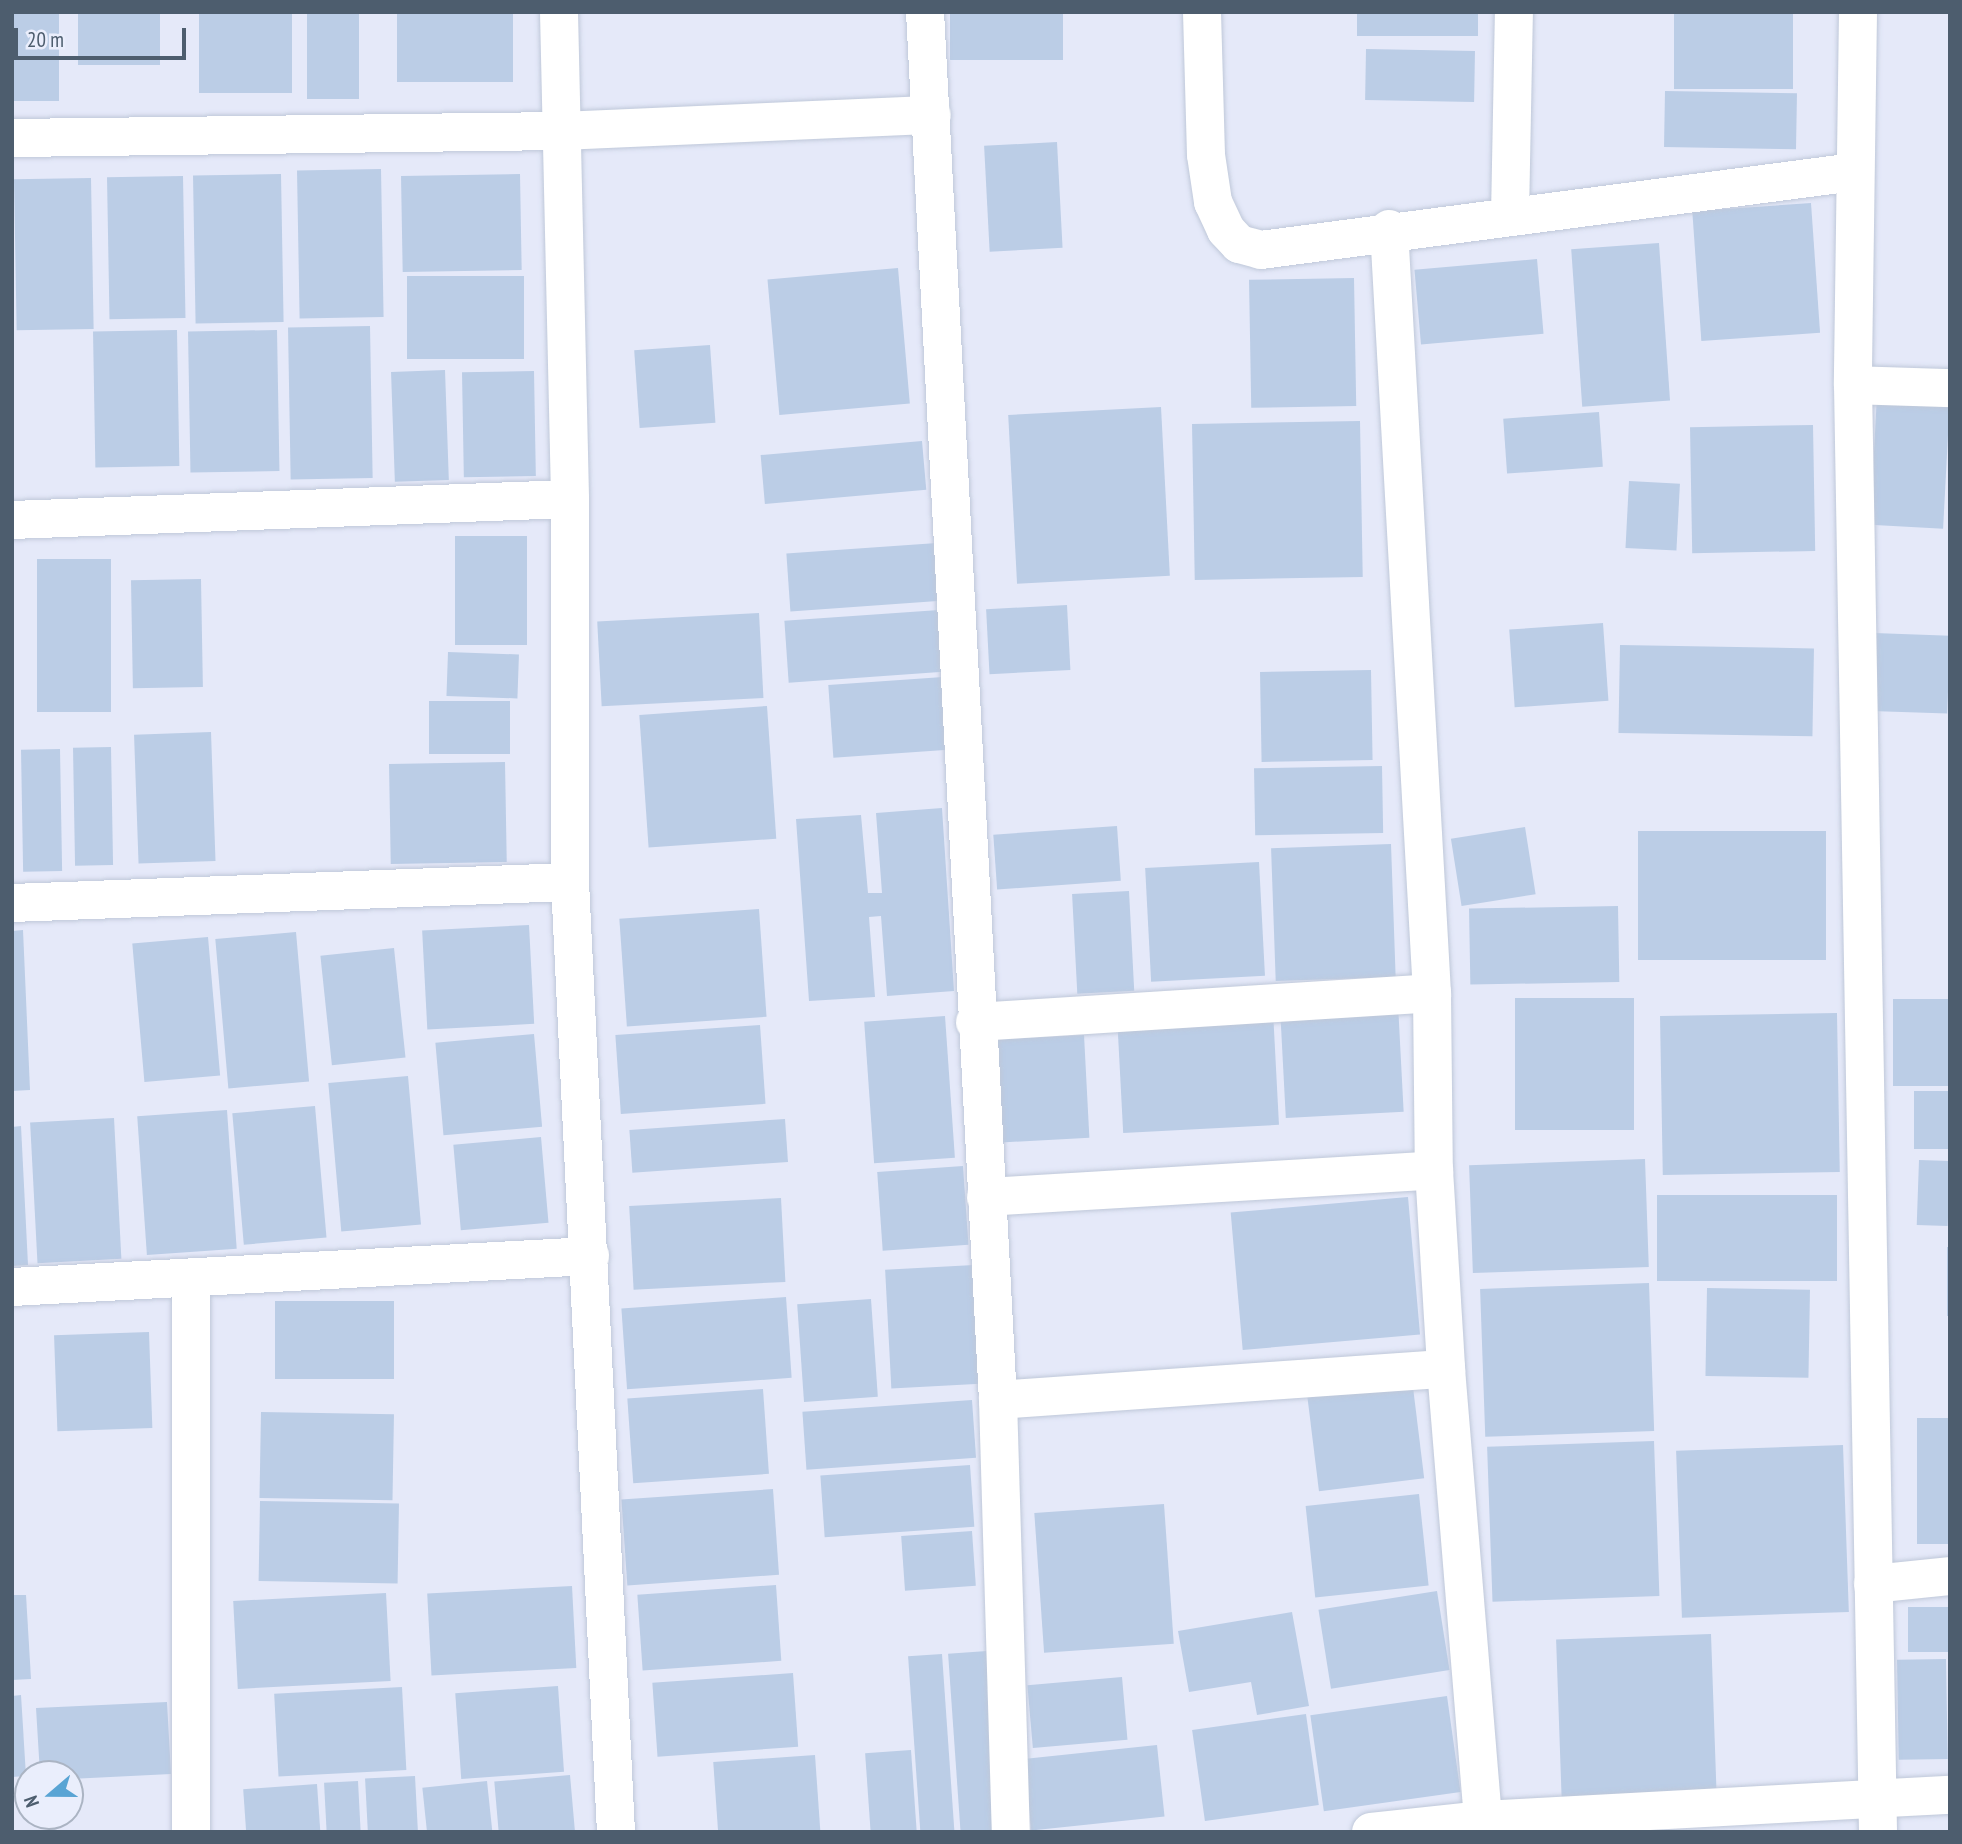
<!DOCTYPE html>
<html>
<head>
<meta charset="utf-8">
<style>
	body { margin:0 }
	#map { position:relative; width:1962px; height:1844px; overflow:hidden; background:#e5e9f9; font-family:"PT Sans Narrow",sans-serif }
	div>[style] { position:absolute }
	.building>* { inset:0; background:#bbcde6; transform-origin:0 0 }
	.roads { filter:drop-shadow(0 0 2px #bfc8d9) drop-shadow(0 0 2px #bfc8d9) }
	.minor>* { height:38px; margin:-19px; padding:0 19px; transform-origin:19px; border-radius:19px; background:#fff }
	span { translate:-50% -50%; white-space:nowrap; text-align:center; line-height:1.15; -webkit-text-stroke:6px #eaeefc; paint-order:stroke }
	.frame { position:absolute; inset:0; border:14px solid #4d5d6e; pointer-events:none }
	.north { position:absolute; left:14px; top:1760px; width:70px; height:70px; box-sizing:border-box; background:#eaeefc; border:2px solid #abb4c3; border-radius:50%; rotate:250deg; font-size:19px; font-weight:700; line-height:28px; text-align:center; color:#4d5d6e }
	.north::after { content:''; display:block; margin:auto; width:24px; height:32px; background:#59a4d4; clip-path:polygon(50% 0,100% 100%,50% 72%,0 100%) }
	.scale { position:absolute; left:14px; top:28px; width:172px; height:32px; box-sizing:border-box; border:4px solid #4d5d6e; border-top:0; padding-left:9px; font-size:21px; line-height:24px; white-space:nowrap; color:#4d5d6e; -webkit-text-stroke:5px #eaeefc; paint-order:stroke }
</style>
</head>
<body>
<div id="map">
	<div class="building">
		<i style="left:12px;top:12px;width:47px;height:89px"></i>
		<i style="left:78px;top:12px;width:82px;height:53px"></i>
		<i style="left:199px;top:12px;width:93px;height:81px"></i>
		<i style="left:307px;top:12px;width:52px;height:87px"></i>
		<i style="left:397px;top:12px;width:116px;height:70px"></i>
		<i style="left:950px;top:12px;width:113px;height:48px"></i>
		<i style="left:1357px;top:12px;width:121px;height:24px"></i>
		<i style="left:1674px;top:12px;width:119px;height:77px"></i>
		<i style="left:1366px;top:49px;width:109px;height:51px;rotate:1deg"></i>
		<i style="left:1665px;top:91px;width:132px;height:56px;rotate:1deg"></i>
		<i style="left:1057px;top:142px;width:106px;height:73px;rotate:87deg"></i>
		<i style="left:381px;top:169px;width:148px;height:84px;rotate:89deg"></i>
		<i style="left:281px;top:174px;width:148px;height:88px;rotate:89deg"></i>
		<i style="left:520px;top:174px;width:96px;height:119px;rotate:89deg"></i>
		<i style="left:183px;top:176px;width:142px;height:76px;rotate:89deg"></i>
		<i style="left:91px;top:178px;width:151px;height:77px;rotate:89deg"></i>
		<i style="left:1811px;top:203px;width:130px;height:119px;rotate:86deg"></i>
		<i style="left:1659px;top:243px;width:158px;height:88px;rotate:86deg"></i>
		<i style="left:1537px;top:259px;width:75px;height:123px;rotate:85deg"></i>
		<i style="left:898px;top:268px;width:136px;height:131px;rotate:85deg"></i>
		<i style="left:524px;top:276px;width:83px;height:117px;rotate:90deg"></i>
		<i style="left:1354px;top:278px;width:128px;height:105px;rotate:89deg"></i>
		<i style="left:370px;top:326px;width:152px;height:82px;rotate:89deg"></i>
		<i style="left:177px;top:330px;width:136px;height:84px;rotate:89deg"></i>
		<i style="left:277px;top:330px;width:141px;height:89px;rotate:89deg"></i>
		<i style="left:710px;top:345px;width:78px;height:76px;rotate:86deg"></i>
		<i style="left:445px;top:370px;width:110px;height:54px;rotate:88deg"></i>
		<i style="left:534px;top:371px;width:105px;height:72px;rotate:89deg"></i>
		<i style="left:1877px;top:395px;width:73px;height:130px;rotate:3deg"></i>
		<i style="left:1161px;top:407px;width:169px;height:153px;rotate:87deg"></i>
		<i style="left:1599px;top:412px;width:55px;height:96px;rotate:86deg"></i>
		<i style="left:1360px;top:421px;width:156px;height:168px;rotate:89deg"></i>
		<i style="left:1813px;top:425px;width:126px;height:123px;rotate:89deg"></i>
		<i style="left:922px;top:441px;width:49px;height:162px;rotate:85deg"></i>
		<i style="left:1629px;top:481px;width:51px;height:67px;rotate:3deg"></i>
		<i style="left:455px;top:536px;width:72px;height:109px"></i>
		<i style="left:937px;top:543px;width:58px;height:151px;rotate:86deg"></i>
		<i style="left:37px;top:559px;width:74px;height:153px"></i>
		<i style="left:201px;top:579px;width:108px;height:70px;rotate:89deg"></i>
		<i style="left:1067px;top:605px;width:65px;height:81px;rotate:87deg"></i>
		<i style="left:939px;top:610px;width:62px;height:155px;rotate:86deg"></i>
		<i style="left:759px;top:613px;width:85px;height:162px;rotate:87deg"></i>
		<i style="left:1603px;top:623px;width:78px;height:94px;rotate:86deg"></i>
		<i style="left:1874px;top:633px;width:76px;height:78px;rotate:2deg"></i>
		<i style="left:1620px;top:645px;width:194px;height:88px;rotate:1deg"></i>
		<i style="left:448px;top:652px;width:71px;height:44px;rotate:2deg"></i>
		<i style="left:1371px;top:670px;width:90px;height:111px;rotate:89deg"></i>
		<i style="left:943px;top:677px;width:73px;height:115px;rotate:86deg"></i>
		<i style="left:429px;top:701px;width:81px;height:53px"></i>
		<i style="left:767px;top:706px;width:133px;height:128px;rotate:86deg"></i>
		<i style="left:211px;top:732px;width:129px;height:77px;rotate:88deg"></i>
		<i style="left:111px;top:747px;width:118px;height:38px;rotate:89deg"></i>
		<i style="left:60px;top:749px;width:122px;height:39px;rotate:89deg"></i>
		<i style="left:505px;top:762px;width:100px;height:116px;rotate:89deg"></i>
		<i style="left:1382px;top:766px;width:67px;height:128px;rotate:89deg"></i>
		<i style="clip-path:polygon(942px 808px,954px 991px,887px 996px,881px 916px,869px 917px,875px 997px,809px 1001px,796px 819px,861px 815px,868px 893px,882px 893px,876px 813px)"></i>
		<i style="left:1117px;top:826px;width:55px;height:124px;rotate:86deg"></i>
		<i style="left:1525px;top:827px;width:68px;height:75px;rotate:81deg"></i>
		<i style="left:1638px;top:831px;width:188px;height:129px"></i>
		<i style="left:1391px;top:844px;width:133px;height:120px;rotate:88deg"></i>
		<i style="left:1259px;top:862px;width:114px;height:114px;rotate:87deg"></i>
		<i style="left:1129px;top:891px;width:100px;height:57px;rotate:87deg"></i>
		<i style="left:1618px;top:906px;width:76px;height:149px;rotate:89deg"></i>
		<i style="left:759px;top:909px;width:108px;height:140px;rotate:86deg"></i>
		<i style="left:529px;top:925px;width:99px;height:107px;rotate:87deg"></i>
		<i style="clip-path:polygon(23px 930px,30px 1090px,12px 1091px,12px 931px)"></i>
		<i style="left:296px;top:932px;width:150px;height:81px;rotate:85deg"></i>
		<i style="left:208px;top:937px;width:139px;height:76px;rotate:85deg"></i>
		<i style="left:394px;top:948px;width:110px;height:74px;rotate:84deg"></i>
		<i style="left:1515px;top:998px;width:119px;height:132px"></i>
		<i style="left:1893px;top:999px;width:57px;height:87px"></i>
		<i style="left:1398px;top:1004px;width:108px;height:118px;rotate:87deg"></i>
		<i style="left:1273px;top:1011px;width:114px;height:156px;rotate:87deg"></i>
		<i style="left:1837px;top:1013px;width:159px;height:177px;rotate:89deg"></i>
		<i style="left:945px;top:1016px;width:142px;height:81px;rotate:86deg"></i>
		<i style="left:760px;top:1025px;width:79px;height:145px;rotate:86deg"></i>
		<i style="left:534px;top:1034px;width:93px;height:99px;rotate:85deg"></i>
		<i style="left:1084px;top:1035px;width:103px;height:96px;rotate:87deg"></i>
		<i style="left:408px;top:1076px;width:149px;height:80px;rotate:85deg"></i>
		<i style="left:1914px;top:1091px;width:36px;height:58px"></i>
		<i style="left:315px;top:1106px;width:132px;height:83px;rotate:85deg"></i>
		<i style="left:227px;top:1110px;width:139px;height:90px;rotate:86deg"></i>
		<i style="left:114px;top:1118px;width:141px;height:84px;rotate:87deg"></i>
		<i style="left:785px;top:1119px;width:43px;height:156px;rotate:86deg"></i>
		<i style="clip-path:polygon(21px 1126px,28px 1265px,12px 1266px,12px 1127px)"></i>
		<i style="left:541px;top:1137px;width:86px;height:88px;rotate:85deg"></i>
		<i style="left:1645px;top:1159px;width:108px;height:176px;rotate:88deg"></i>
		<i style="left:1919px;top:1160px;width:31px;height:65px;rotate:2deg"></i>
		<i style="left:963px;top:1166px;width:79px;height:86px;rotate:86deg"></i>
		<i style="left:1657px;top:1195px;width:180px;height:86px"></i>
		<i style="left:1408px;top:1197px;width:138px;height:178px;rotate:85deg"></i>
		<i style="left:781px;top:1198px;width:84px;height:152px;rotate:87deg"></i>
		<i style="left:1947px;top:1247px;width:3px;height:69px"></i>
		<i style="left:974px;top:1265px;width:119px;height:89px;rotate:87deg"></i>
		<i style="left:1649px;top:1283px;width:148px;height:169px;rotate:88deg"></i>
		<i style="left:1707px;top:1288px;width:103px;height:88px;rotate:1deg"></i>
		<i style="left:786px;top:1297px;width:81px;height:165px;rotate:86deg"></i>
		<i style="left:871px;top:1299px;width:98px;height:74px;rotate:86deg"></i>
		<i style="left:275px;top:1301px;width:119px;height:78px"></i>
		<i style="left:149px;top:1332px;width:96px;height:95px;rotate:88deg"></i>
		<i style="left:1412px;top:1379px;width:100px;height:106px;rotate:83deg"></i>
		<i style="left:763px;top:1389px;width:85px;height:136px;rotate:86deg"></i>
		<i style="left:972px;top:1400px;width:58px;height:170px;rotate:86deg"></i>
		<i style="left:261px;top:1412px;width:133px;height:86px;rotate:1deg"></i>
		<i style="left:1917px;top:1418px;width:33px;height:126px"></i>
		<i style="left:1654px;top:1441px;width:155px;height:167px;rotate:88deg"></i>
		<i style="left:1843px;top:1445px;width:167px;height:167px;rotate:88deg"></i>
		<i style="left:970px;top:1465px;width:62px;height:150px;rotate:86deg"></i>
		<i style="left:773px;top:1489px;width:86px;height:152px;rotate:86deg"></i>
		<i style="left:1419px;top:1494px;width:92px;height:114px;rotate:84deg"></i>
		<i style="left:260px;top:1501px;width:139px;height:80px;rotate:1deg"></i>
		<i style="left:1164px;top:1504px;width:140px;height:130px;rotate:86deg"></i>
		<i style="left:972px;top:1531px;width:55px;height:71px;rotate:86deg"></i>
		<i style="left:776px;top:1585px;width:76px;height:139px;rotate:86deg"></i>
		<i style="left:572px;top:1586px;width:82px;height:145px;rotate:87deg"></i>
		<i style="left:1437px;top:1591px;width:80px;height:120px;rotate:81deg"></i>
		<i style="left:386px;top:1593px;width:88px;height:153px;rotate:87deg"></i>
		<i style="clip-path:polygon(12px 1595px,26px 1595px,31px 1679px,12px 1680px)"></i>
		<i style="left:1950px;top:1607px;width:45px;height:42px;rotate:90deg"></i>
		<i style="clip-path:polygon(1292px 1612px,1309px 1706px,1257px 1715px,1251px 1682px,1189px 1692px,1178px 1631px)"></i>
		<i style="left:1711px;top:1634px;width:159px;height:155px;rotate:88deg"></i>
		<i style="left:987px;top:1651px;width:180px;height:39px;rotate:86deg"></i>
		<i style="left:942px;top:1654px;width:178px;height:34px;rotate:86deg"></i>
		<i style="left:1946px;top:1659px;width:100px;height:49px;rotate:89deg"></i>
		<i style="left:793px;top:1673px;width:74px;height:141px;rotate:86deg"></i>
		<i style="left:1122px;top:1677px;width:63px;height:95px;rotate:85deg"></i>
		<i style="left:558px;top:1686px;width:86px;height:103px;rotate:86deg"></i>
		<i style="left:402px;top:1687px;width:83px;height:128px;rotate:87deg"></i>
		<i style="clip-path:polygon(21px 1695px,26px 1776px,12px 1777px,12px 1696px)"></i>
		<i style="left:1447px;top:1696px;width:97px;height:138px;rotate:82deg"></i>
		<i style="clip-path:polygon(167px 1702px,171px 1774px,70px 1779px,70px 1774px,40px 1774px,36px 1708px)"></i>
		<i style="left:1306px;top:1714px;width:92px;height:115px;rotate:82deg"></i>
		<i style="left:1157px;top:1745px;width:72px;height:134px;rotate:84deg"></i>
		<i style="left:911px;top:1750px;width:82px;height:46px;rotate:86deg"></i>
		<i style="left:815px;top:1755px;width:77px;height:102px;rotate:86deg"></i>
		<i style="left:570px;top:1775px;width:57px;height:76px;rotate:85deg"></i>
		<i style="left:415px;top:1776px;width:56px;height:50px;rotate:87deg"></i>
		<i style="left:358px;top:1781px;width:51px;height:34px;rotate:87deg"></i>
		<i style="left:487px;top:1781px;width:51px;height:65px;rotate:84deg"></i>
		<i style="left:317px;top:1784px;width:48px;height:74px;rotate:86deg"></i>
	</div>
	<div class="roads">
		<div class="minor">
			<i style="left:559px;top:12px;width:487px;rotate:88.7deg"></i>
			<i style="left:570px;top:499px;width:383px;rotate:90deg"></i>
			<i style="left:570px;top:882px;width:951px;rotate:87.23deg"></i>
			<i style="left:925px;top:12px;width:1390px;rotate:86.99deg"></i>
			<i style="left:998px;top:1400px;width:432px;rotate:88.3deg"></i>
			<i style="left:1202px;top:12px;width:143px;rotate:88.4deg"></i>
			<i style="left:1206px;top:155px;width:48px;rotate:81.5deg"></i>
			<i style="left:1213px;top:202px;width:31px;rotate:65deg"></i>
			<i style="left:1226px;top:230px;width:19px;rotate:47deg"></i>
			<i style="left:1239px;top:244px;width:23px;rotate:15deg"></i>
			<i style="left:1261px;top:250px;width:598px;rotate:-7.49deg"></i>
			<i style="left:1858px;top:12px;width:373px;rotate:90.8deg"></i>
			<i style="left:1853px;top:385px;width:1447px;rotate:89.01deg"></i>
			<i style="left:12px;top:138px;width:551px;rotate:-0.73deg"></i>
			<i style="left:563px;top:131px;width:369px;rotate:-2.5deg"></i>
			<i style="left:1510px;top:216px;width:204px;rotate:-88.9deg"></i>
			<i style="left:1389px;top:229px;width:765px;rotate:86.78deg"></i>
			<i style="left:1432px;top:993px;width:177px;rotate:89.4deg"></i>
			<i style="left:1434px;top:1170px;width:199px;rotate:86.5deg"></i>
			<i style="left:1446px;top:1369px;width:465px;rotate:85.3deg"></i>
			<i style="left:1853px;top:385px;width:97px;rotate:1.8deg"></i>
			<i style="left:12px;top:520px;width:558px;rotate:-2.16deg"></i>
			<i style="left:12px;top:903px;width:558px;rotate:-2.16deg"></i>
			<i style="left:975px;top:1022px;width:458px;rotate:-3.6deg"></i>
			<i style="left:986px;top:1197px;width:449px;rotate:-3.4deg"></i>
			<i style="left:191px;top:1280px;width:552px;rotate:90deg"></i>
			<i style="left:12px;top:1287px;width:579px;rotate:-3.07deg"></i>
			<i style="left:998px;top:1400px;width:449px;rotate:-4deg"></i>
			<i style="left:1873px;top:1584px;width:77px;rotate:-5.9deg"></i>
			<i style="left:1371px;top:1832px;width:113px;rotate:-6.1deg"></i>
			<i style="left:1483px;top:1820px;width:468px;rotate:-3.1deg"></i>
		</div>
	</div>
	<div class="frame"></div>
	<div class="north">N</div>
	<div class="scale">20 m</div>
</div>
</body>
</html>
